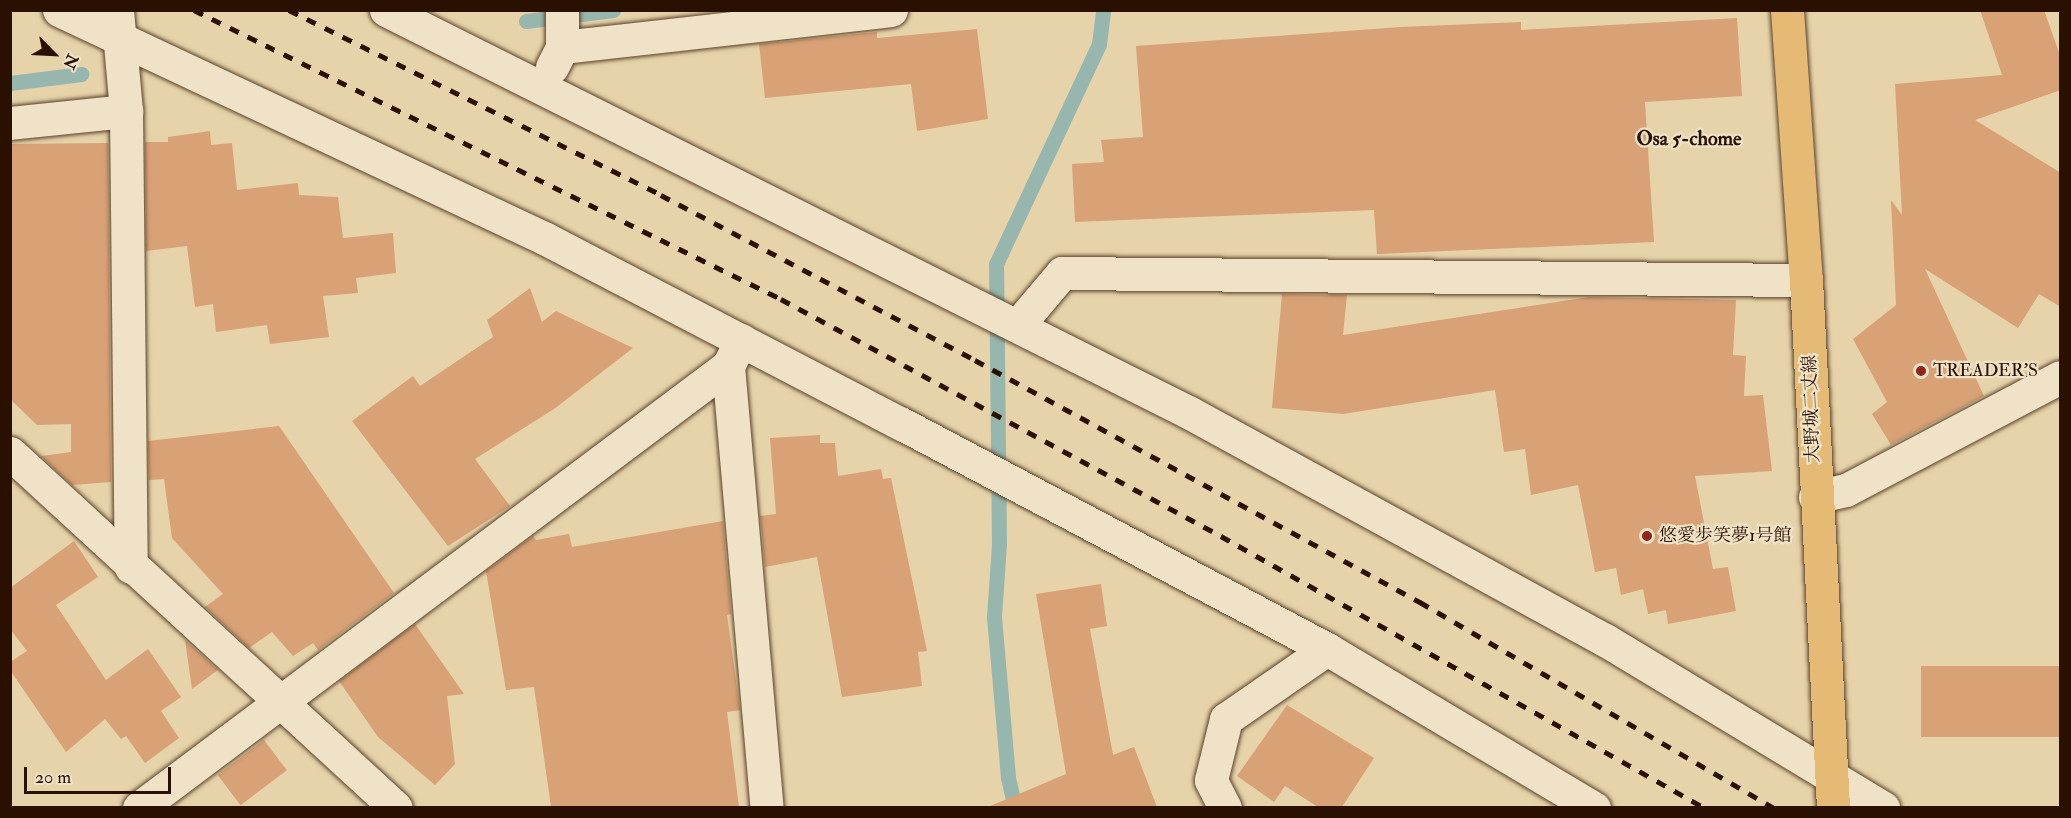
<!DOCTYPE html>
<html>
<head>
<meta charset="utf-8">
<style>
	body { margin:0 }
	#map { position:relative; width:2071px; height:818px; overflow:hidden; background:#e7d3a9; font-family:"IM FELL Double Pica","Noto Serif JP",serif }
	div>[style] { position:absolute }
	.stream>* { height:15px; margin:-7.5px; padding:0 7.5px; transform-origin:7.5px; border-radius:7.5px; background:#97b7ae }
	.building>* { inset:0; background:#d8a176; transform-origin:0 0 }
	.roads { filter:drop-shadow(0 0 2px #59412a) drop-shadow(0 0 2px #59412a) }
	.minor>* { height:33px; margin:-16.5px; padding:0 16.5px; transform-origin:16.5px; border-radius:16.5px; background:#efe2c7 }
	.major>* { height:33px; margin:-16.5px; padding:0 16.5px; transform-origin:16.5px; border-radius:16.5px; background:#e4ba74 }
	.rail>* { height:4.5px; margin-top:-2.25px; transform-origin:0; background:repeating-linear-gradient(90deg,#2a1000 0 10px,transparent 0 20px) }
	.dots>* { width:16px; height:16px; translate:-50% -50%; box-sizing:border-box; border:3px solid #efe2c7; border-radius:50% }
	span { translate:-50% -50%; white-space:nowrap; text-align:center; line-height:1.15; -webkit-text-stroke:4.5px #efe2c7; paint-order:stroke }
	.poi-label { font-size:18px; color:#2a1000 }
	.left { translate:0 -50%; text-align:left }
	.street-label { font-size:18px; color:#2a1000 }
	.neighbourhood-label { font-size:20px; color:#2a1000; font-weight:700 }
	.frame { position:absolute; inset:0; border:12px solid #2a1000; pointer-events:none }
	.north { position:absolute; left:24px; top:24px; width:60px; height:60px; -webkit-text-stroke:4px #efe2c7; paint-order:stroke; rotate:114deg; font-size:16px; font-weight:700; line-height:24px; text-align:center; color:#2a1000 }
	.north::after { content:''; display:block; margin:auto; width:21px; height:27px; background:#2a1000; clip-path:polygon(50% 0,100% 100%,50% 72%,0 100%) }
	.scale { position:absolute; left:24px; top:767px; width:147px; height:27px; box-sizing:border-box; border:3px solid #2a1000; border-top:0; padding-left:8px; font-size:18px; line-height:21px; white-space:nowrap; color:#2a1000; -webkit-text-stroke:4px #efe2c7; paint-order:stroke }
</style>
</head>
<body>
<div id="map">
	<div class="stream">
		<i style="left:526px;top:21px;width:88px;rotate:-7.2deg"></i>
		<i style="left:10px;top:83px;width:72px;rotate:-7.2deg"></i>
		<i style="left:1015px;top:808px;width:32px;rotate:-103deg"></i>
		<i style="left:1008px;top:777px;width:161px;rotate:-95deg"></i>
		<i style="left:994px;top:617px;width:73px;rotate:-86.1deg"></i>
		<i style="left:999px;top:544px;width:280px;rotate:-90.6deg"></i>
		<i style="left:996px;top:264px;width:243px;rotate:-64.9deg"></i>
		<i style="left:1099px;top:44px;width:34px;rotate:-83deg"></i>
	</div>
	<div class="building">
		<i style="clip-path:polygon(1980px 10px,2044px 10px,2061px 58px,2061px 90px,1975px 120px,2061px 173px,2061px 307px,2039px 294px,2018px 328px,1925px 269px,1984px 396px,1891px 445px,1872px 414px,1887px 402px,1853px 339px,1896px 305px,1891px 200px,1902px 215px,1895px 84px,2002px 75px)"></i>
		<i style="clip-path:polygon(1737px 18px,1742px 96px,1645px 102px,1654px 242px,1377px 254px,1374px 210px,1075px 222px,1072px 164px,1104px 162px,1101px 140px,1143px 137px,1136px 46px,1401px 27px,1521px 22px,1521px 30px)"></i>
		<i style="clip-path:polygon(977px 29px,988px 119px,917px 131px,911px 84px,765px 98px,759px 44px,877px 32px,877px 38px)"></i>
		<i style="clip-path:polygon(210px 131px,211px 145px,232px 143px,237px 190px,298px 183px,299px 195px,338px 197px,343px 238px,393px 233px,396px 273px,356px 278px,358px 293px,323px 296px,329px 337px,270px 344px,267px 325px,216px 332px,213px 304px,195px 307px,187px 246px,146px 251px,145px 142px,168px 142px,168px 137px)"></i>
		<i style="clip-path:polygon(108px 143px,111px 482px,72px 485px,41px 456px,71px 452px,71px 424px,37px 425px,10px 399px,10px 144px)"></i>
		<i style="clip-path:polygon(530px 288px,542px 322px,556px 311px,633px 348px,554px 409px,475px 459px,510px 506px,448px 546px,352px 421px,413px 376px,420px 386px,493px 337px,487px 320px)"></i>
		<i style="clip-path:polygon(1282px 294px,1347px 295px,1343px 335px,1589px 297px,1736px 300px,1733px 355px,1746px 356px,1744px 396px,1763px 395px,1772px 471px,1695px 476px,1713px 569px,1728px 567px,1736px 611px,1668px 624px,1666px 610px,1648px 614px,1643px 589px,1621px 595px,1616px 568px,1595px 572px,1578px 485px,1531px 495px,1525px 449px,1504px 452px,1495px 390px,1343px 414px,1272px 408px)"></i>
		<i style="clip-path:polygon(279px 426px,394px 593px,318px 650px,313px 643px,293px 656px,272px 632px,249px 648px,205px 607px,223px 594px,172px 538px,164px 479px,149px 480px,148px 441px)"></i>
		<i style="clip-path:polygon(820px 435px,820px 443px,835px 443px,838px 476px,881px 469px,883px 479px,891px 478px,927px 651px,918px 652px,922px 686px,842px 697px,817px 557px,765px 567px,760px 516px,776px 514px,770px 438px)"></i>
		<i style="clip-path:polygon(723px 521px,731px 614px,727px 615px,740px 710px,727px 712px,739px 807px,551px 807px,534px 687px,506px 690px,486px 571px,533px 536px,536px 540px,569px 534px,572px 547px)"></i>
		<i style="clip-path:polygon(74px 541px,98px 577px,56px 605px,106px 680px,148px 649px,181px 697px,161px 711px,179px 738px,145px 763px,126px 736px,121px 739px,105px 719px,66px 752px,10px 670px,10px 662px,27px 651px,10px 629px,10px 588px)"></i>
		<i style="clip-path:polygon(1101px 584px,1107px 626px,1090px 629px,1113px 755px,1134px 747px,1157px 807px,988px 807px,1066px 774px,1036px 594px)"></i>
		<i style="clip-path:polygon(415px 624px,464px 694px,447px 696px,455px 764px,435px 785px,378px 737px,339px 681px)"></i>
		<i style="clip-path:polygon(185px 640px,218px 670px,192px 689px)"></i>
		<i style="left:2061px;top:666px;width:71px;height:140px;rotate:90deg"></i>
		<i style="clip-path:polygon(1287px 705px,1374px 758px,1342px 807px,1318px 807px,1285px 786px,1274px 802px,1237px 776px)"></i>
		<i style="left:264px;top:740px;width:38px;height:58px;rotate:53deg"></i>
	</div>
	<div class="roads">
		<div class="minor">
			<i style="left:59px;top:10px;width:538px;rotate:25.18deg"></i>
			<i style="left:546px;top:239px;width:401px;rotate:27.5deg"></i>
			<i style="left:902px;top:424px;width:481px;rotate:27.9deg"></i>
			<i style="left:1327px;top:649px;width:311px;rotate:30.8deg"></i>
			<i style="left:117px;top:10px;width:101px;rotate:84.9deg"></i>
			<i style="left:126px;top:111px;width:456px;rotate:89.4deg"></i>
			<i style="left:386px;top:10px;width:899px;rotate:26.62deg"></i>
			<i style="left:1190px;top:413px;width:473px;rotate:28.7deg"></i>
			<i style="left:1605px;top:640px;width:325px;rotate:31.1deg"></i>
			<i style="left:562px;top:47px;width:331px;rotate:-6.4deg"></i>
			<i style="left:552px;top:67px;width:22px;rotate:-63deg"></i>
			<i style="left:562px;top:47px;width:37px;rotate:-90deg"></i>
			<i style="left:10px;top:123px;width:117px;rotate:-5.9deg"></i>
			<i style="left:1018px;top:325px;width:68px;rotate:-49.8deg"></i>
			<i style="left:1062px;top:273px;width:744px;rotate:0.54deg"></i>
			<i style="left:728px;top:366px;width:444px;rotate:85deg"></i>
			<i style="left:10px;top:453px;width:524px;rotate:42.6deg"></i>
			<i style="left:1815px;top:497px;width:32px;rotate:-13deg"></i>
			<i style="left:1846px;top:490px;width:242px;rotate:-27.8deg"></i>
			<i style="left:139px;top:808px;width:736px;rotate:-36.89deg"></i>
			<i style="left:728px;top:366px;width:29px;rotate:-63deg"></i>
			<i style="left:1225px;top:808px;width:31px;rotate:-117deg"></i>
			<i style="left:1211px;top:780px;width:63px;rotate:-76.2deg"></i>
			<i style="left:1226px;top:719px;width:123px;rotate:-34.7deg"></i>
		</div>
		<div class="major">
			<i style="left:1787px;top:10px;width:271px;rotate:86deg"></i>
			<i style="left:1806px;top:280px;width:529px;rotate:87.07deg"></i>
		</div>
	</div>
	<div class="rail">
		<i style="left:194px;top:10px;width:654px;rotate:26.21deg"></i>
		<i style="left:781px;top:299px;width:500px;rotate:28.3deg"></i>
		<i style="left:1221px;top:536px;width:555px;rotate:29.34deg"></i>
		<i style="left:289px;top:10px;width:415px;rotate:26.4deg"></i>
		<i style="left:661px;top:195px;width:355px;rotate:27.7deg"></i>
		<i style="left:975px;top:360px;width:507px;rotate:28.54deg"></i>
		<i style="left:1420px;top:602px;width:410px;rotate:30.2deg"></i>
	</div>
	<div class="dots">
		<i style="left:1921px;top:371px;background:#8f2418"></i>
		<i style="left:1647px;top:536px;background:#8f2418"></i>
	</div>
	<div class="poi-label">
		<span class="left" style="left:1933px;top:371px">TREADER’S</span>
		<span class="left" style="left:1659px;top:536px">悠愛歩笑夢1号館</span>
	</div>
	<div class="street-label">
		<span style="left:1812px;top:409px;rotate:-92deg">大野城二丈線</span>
	</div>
	<div class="neighbourhood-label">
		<span style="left:1689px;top:138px">Osa 5-chome</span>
	</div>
	<div class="frame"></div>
	<div class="north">N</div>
	<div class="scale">20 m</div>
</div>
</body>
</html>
